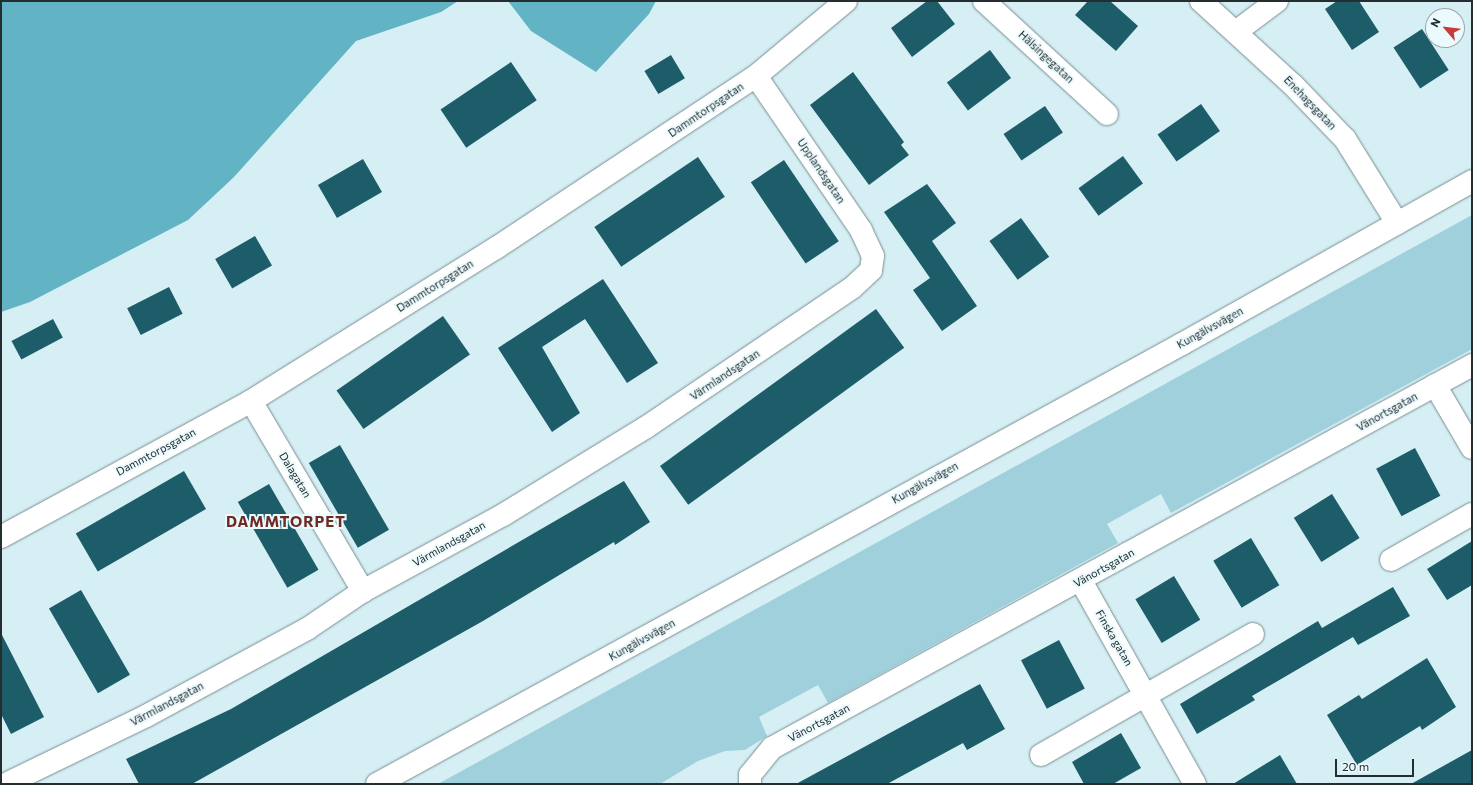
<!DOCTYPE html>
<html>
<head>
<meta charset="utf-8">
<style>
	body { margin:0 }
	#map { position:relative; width:1473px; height:785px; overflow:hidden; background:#d6eff4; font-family:Commissioner,sans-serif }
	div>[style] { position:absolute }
	.green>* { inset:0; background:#9fd0db }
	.forest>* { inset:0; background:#62b3c4 }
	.building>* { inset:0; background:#1d5d6a; transform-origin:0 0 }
	.roads { filter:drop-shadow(0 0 1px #778e93) drop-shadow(0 0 1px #778e93) }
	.minor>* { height:22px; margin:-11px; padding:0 11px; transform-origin:11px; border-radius:11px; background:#fff }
	.major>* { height:22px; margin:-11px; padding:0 11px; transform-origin:11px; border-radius:11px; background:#fff }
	span { translate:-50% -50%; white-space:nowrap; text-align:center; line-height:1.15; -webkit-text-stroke:4px #ebfafd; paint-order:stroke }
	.street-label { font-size:11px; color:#242d30 }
	.district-label { font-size:15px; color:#702a25; font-weight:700; letter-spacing:1px }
	.frame { position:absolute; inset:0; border:2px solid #242d30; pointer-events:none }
	.north { position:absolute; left:1425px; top:8px; width:40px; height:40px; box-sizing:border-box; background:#ebfafd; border:1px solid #9ba8ab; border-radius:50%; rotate:298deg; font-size:11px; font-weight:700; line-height:16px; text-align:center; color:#242d30 }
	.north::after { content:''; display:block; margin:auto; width:14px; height:18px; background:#c93b36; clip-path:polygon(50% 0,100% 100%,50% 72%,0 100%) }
	.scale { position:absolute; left:1335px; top:759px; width:79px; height:18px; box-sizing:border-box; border:2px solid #242d30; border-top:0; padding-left:5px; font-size:12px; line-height:14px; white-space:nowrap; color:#242d30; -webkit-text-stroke:3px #ebfafd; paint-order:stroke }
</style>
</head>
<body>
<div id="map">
	<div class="green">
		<i style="clip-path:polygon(1472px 215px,1472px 349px,1171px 513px,1161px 494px,1107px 524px,1118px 543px,828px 703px,818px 685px,759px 717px,767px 736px,745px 750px,725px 751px,698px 761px,660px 784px,438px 784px)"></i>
	</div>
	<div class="forest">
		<i style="clip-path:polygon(1px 1px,458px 1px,441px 12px,356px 41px,234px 177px,188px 220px,30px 302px,1px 312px)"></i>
		<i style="clip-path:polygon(508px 1px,656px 1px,649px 14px,596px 72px,531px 31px)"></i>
	</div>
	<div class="building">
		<i style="clip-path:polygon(927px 1px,937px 1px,955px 24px,912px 57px,891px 28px)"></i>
		<i style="clip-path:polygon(1088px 1px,1110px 1px,1138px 26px,1116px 51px,1075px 15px)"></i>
		<i style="clip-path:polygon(1337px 1px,1359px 1px,1379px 32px,1352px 50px,1325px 9px)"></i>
		<i style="left:1422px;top:29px;width:49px;height:34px;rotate:57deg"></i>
		<i style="left:990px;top:50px;width:35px;height:54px;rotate:53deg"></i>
		<i style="left:671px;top:55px;width:27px;height:31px;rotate:59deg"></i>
		<i style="left:511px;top:62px;width:46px;height:85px;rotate:56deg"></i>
		<i style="clip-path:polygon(853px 72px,904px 142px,901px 145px,909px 155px,869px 185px,810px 105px)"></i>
		<i style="left:1201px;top:104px;width:33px;height:53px;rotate:55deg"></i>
		<i style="left:1045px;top:106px;width:32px;height:50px;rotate:56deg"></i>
		<i style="left:1123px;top:156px;width:34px;height:55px;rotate:54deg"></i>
		<i style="left:698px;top:157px;width:48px;height:125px;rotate:56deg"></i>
		<i style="left:363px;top:159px;width:38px;height:52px;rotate:60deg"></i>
		<i style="left:784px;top:160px;width:98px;height:40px;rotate:56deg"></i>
		<i style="clip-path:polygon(927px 184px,956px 223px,932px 241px,977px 306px,942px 331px,913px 290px,930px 278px,884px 212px)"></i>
		<i style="left:1021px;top:218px;width:48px;height:39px;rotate:54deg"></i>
		<i style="left:255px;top:236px;width:34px;height:46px;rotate:60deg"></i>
		<i style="clip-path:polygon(603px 279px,658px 363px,627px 383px,585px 319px,542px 347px,580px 413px,552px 432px,498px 348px)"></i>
		<i style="left:169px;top:287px;width:30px;height:47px;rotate:63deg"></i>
		<i style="left:876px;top:309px;width:48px;height:267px;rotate:54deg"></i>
		<i style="left:443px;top:316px;width:47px;height:130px;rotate:55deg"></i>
		<i style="left:53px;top:319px;width:21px;height:47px;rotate:62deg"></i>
		<i style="left:340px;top:445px;width:98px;height:36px;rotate:60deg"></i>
		<i style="left:1415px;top:448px;width:54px;height:44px;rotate:62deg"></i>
		<i style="left:184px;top:471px;width:44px;height:125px;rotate:60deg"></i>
		<i style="clip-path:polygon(624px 481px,650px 522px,615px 545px,614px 542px,483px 621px,192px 784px,139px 784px,126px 759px,231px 709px)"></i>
		<i style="left:269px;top:484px;width:99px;height:36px;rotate:60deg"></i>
		<i style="left:1332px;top:494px;width:52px;height:45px;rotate:58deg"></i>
		<i style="left:1251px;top:538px;width:55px;height:44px;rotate:59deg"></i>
		<i style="clip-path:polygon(1472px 541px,1472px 585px,1447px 600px,1427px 569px)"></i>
		<i style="left:1174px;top:576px;width:51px;height:45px;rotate:59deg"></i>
		<i style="clip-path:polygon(1393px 587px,1410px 616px,1358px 645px,1353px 637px,1252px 696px,1255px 700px,1197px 734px,1180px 704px,1318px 621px,1322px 628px)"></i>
		<i style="left:81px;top:590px;width:98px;height:37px;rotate:60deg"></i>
		<i style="clip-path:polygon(1px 633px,44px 717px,11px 734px,1px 714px)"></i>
		<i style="left:1059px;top:640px;width:55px;height:43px;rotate:62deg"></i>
		<i style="clip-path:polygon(1427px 658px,1456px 707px,1422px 730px,1420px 726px,1357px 765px,1327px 715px,1359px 695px,1362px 699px)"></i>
		<i style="clip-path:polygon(980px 684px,1005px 729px,967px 750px,963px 743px,887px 784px,796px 784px)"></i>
		<i style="clip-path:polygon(1121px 733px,1141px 768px,1113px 784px,1084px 784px,1072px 762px)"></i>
		<i style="clip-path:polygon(1472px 750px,1472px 784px,1411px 784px)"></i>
		<i style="clip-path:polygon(1280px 755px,1297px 784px,1233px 784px)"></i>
	</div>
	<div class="roads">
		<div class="minor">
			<i style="left:984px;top:1px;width:167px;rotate:42.6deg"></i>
			<i style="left:1201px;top:1px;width:125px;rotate:42.4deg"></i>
			<i style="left:1293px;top:85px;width:75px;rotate:46.1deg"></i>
			<i style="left:1345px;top:139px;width:99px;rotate:58.2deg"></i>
			<i style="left:1237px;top:31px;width:50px;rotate:-36.9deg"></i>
			<i style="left:1435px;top:385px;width:73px;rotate:59.6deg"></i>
			<i style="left:251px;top:401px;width:221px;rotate:59.5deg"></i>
			<i style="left:1px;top:537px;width:285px;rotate:-28.5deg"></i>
			<i style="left:251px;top:401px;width:289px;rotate:-32deg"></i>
			<i style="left:496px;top:248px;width:312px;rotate:-33.5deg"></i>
			<i style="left:756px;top:76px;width:117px;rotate:-39.8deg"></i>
			<i style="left:1391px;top:560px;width:93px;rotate:-29.6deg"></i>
			<i style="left:1081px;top:581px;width:233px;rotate:60.7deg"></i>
			<i style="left:1041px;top:755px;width:244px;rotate:-29.7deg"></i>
			<i style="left:6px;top:784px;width:156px;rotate:-25.9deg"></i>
			<i style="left:146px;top:716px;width:183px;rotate:-28.4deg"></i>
			<i style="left:307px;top:629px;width:68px;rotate:-34.2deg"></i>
			<i style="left:363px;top:591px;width:159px;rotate:-28.5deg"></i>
			<i style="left:503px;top:515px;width:167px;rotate:-31.5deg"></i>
			<i style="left:645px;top:428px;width:250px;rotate:-34.1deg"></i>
			<i style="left:852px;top:288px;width:26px;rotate:-43deg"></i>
			<i style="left:871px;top:270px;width:14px;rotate:-82deg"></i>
			<i style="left:873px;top:256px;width:29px;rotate:-115deg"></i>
			<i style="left:861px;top:230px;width:186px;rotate:-124.3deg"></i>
			<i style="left:750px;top:784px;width:9px;rotate:-90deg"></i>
			<i style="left:750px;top:775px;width:35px;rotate:-51deg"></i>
			<i style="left:772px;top:748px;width:798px;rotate:-28.68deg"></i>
		</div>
		<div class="major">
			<i style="left:377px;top:784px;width:917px;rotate:-28.66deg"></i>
			<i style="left:1182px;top:344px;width:333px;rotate:-29.3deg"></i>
		</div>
	</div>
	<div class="street-label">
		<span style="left:1046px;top:57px;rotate:43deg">Hälsingegatan</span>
		<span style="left:1310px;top:103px;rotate:46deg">Enehagsgatan</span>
		<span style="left:706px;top:110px;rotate:-34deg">Dammtorpsgatan</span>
		<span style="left:821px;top:171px;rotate:56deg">Upplandsgatan</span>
		<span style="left:435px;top:286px;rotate:-32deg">Dammtorpsgatan</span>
		<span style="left:1210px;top:328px;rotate:-29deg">Kungälvsvägen</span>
		<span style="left:725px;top:375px;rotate:-34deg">Värmlandsgatan</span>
		<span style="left:1387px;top:412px;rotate:-29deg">Vänortsgatan</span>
		<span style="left:156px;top:452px;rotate:-28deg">Dammtorpsgatan</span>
		<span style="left:295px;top:475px;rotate:59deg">Dalagatan</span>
		<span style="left:925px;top:483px;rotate:-29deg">Kungälvsvägen</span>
		<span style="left:449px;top:544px;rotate:-29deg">Värmlandsgatan</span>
		<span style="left:1104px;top:568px;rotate:-29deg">Vänortsgatan</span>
		<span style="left:1114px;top:638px;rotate:60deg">Finska gatan</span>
		<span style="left:642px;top:640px;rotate:-29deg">Kungälvsvägen</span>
		<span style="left:167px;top:704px;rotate:-28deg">Värmlandsgatan</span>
		<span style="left:819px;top:723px;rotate:-28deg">Vänortsgatan</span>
	</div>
	<div class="district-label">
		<span style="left:286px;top:522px">DAMMTORPET</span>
	</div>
	<div class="frame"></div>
	<div class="north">N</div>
	<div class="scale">20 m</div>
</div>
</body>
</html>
